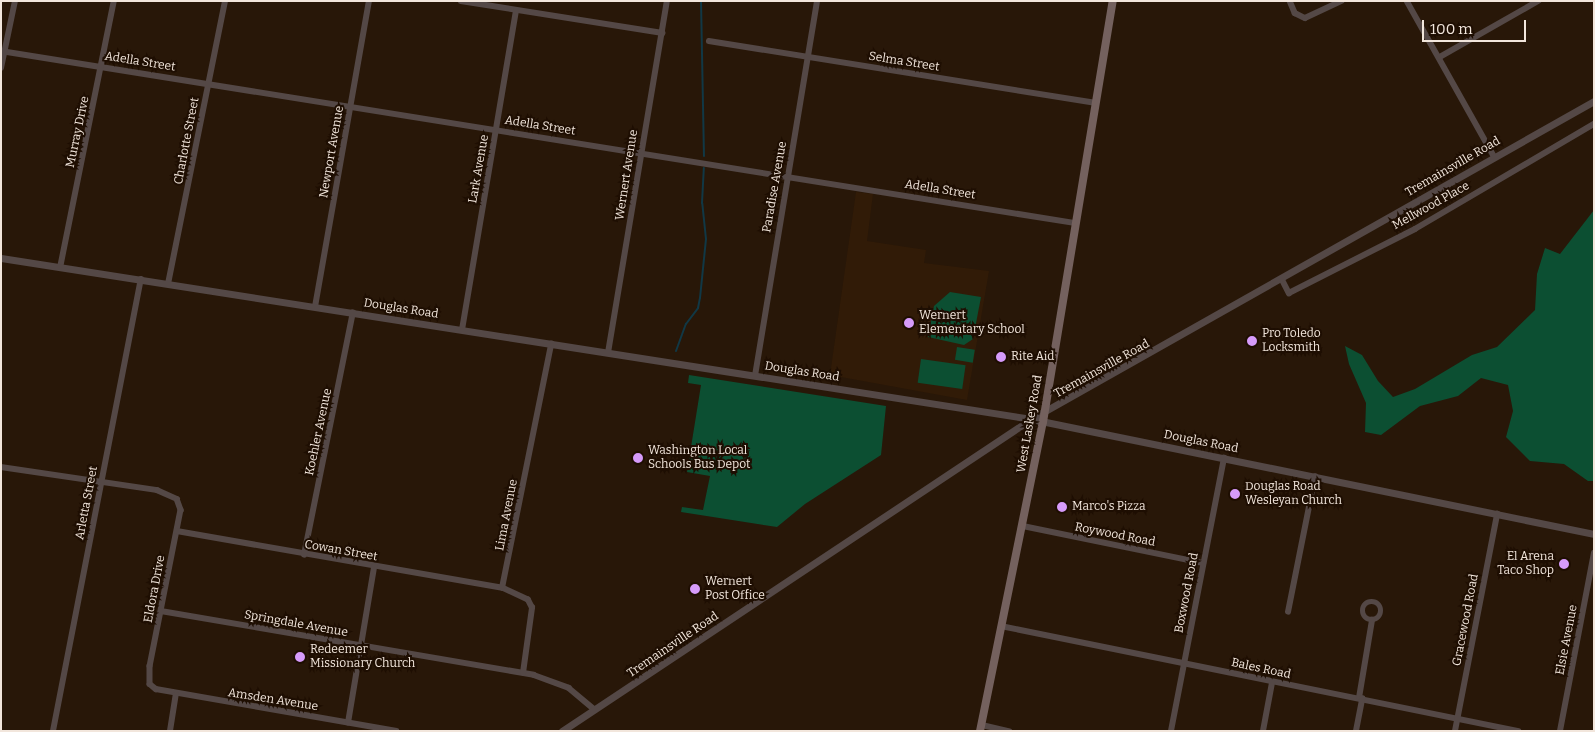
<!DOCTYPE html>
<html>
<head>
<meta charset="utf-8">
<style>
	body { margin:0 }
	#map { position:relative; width:1595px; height:732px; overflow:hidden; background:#281708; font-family:Bitter,serif }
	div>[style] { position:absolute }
	.built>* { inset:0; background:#311b07 }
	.green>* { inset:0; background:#0c4f32; transform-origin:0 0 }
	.stream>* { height:2px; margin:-1px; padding:0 1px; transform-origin:1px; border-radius:1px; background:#113845 }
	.minor>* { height:5.5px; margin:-2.75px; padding:0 2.75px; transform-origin:2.75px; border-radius:2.75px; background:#544846 }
	.minor>.ring { margin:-2.75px; padding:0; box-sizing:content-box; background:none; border:5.5px solid #544846; border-radius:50% }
	.tertiary>* { height:7px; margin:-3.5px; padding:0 3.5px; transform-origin:3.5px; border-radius:3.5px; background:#544846 }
	.secondary>* { height:8px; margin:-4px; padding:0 4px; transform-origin:4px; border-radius:4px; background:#74615e }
	.dots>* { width:14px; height:14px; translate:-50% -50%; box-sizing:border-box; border:2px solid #1e0e02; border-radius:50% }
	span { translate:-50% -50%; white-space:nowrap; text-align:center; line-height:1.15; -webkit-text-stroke:4px #1e0e02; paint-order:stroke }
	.street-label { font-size:12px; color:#f2e6dc }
	.poi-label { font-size:12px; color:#f2e6dc }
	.left { translate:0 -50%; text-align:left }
	.right { translate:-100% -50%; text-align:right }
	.frame { position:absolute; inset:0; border:2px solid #f2e6dc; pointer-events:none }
	.scale { position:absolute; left:1422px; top:20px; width:104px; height:22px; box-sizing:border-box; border:2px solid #f2e6dc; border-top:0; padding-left:6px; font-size:15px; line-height:18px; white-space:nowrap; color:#f2e6dc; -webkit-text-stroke:4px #1e0e02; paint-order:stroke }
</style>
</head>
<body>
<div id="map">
	<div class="built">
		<i style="clip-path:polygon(856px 192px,873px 194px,867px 241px,926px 250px,924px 263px,989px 271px,967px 400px,830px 375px)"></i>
	</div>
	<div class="green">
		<i style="clip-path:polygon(1594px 210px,1594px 481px,1588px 481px,1564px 464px,1530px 461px,1506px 437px,1513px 411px,1508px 385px,1481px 378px,1458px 396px,1420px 406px,1381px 435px,1365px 432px,1366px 403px,1349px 364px,1345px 346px,1362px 355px,1378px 381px,1393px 397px,1415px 389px,1472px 355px,1497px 347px,1535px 310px,1537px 274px,1545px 248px,1560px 254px)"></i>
		<i style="clip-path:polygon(950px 292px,981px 297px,973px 339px,964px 345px,928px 337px,934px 306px)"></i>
		<i style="left:957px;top:347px;width:18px;height:13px;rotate:9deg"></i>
		<i style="left:921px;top:359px;width:45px;height:24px;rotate:8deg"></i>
		<i style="clip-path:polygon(689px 375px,886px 406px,881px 455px,805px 504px,777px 527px,681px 512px,682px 507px,703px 510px,710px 476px,687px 472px,701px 385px,688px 383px)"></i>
	</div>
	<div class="stream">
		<i style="left:701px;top:1px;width:155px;rotate:88.9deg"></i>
		<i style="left:676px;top:351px;width:29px;rotate:-70deg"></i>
		<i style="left:686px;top:324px;width:20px;rotate:-53deg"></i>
		<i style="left:698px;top:308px;width:10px;rotate:-79deg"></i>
		<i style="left:700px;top:298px;width:59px;rotate:-84.2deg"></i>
		<i style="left:706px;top:239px;width:36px;rotate:-96deg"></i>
		<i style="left:702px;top:203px;width:35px;rotate:-87deg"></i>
	</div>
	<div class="minor">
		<i style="left:461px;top:1px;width:204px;rotate:9deg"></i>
		<i style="left:1290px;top:1px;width:13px;rotate:67deg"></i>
		<i style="left:1295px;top:13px;width:11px;rotate:27deg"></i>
		<i style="left:1305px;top:18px;width:40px;rotate:-25deg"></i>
		<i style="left:1407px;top:1px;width:178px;rotate:60.7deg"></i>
		<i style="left:709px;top:41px;width:392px;rotate:9.1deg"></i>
		<i style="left:1px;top:51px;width:1088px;rotate:9.1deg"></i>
		<i style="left:1440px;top:57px;width:113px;rotate:-29.7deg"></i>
		<i style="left:1px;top:68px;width:68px;rotate:-78.2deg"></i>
		<i style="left:60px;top:268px;width:272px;rotate:-78.6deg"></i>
		<i style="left:1282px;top:279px;width:16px;rotate:63deg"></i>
		<i style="left:1289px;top:293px;width:141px;rotate:-26.9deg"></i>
		<i style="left:1415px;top:229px;width:208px;rotate:-30.4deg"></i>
		<i style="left:168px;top:284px;width:289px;rotate:-78.6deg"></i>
		<i style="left:315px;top:307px;width:311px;rotate:-80deg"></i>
		<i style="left:462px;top:330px;width:324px;rotate:-80.4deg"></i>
		<i style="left:608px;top:353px;width:357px;rotate:-80.5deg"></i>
		<i style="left:755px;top:376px;width:380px;rotate:-80.6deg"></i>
		<i style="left:1px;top:467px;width:158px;rotate:8.4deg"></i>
		<i style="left:157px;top:490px;width:22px;rotate:24deg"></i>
		<i style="left:177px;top:499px;width:12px;rotate:70deg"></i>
		<i style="left:181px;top:510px;width:159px;rotate:101.2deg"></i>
		<i style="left:150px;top:666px;width:18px;rotate:90deg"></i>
		<i style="left:150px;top:684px;width:8px;rotate:40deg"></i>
		<i style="left:156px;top:689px;width:244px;rotate:9.9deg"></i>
		<i style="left:1023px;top:526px;width:184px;rotate:11.6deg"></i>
		<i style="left:177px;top:531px;width:330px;rotate:9.9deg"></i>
		<i style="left:304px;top:555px;width:247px;rotate:-78.6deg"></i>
		<i class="ring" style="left:1363px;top:602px;width:12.5px;height:12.5px"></i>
		<i style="left:161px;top:611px;width:378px;rotate:9.7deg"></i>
		<i style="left:534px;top:675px;width:37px;rotate:20deg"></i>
		<i style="left:569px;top:688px;width:34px;rotate:40deg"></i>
		<i style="left:1288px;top:612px;width:138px;rotate:-78.7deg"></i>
		<i style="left:1001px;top:626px;width:528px;rotate:11.48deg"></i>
		<i style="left:523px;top:673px;width:66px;rotate:-82.1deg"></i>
		<i style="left:532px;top:608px;width:9px;rotate:-117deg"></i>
		<i style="left:528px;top:600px;width:29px;rotate:-155deg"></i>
		<i style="left:502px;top:588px;width:249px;rotate:-78.6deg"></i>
		<i style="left:1359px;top:698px;width:79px;rotate:-80.5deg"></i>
		<i style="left:348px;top:723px;width:158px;rotate:-80.5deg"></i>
		<i style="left:982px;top:725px;width:28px;rotate:13deg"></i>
		<i style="left:53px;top:731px;width:460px;rotate:-79deg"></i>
		<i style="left:170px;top:731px;width:36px;rotate:-81deg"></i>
		<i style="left:1171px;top:731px;width:278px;rotate:-79deg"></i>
		<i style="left:1263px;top:731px;width:49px;rotate:-79.4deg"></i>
		<i style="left:1356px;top:731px;width:33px;rotate:-79deg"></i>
		<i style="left:1455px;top:731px;width:221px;rotate:-79deg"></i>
		<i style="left:1560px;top:731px;width:181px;rotate:-79.2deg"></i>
	</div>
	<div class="tertiary">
		<i style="left:1px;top:258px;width:1043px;rotate:8.88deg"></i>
		<i style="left:1031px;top:419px;width:575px;rotate:11.54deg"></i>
		<i style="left:562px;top:731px;width:563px;rotate:-33.63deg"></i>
		<i style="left:1031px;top:419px;width:647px;rotate:-29.46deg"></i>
	</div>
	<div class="secondary">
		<i style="left:980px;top:731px;width:315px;rotate:-78.5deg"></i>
		<i style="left:1043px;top:422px;width:427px;rotate:-80.6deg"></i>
	</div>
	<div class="dots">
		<i style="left:909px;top:323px;background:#d69bfa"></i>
		<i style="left:1252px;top:341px;background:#d69bfa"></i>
		<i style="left:1001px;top:357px;background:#d69bfa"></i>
		<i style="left:638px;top:458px;background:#d69bfa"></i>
		<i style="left:1235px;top:494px;background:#d69bfa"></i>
		<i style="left:1062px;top:507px;background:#d69bfa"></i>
		<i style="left:1564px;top:564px;background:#d69bfa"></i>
		<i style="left:695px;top:589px;background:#d69bfa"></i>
		<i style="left:300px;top:657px;background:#d69bfa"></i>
	</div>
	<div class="street-label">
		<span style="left:140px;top:62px;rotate:9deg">Adella Street</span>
		<span style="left:904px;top:62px;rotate:9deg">Selma Street</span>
		<span style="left:540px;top:126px;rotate:9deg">Adella Street</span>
		<span style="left:78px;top:132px;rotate:-78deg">Murray Drive</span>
		<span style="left:187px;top:141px;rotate:-79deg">Charlotte Street</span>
		<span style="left:332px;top:152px;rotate:-80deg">Newport Avenue</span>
		<span style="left:1453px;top:167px;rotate:-30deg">Tremainsville Road</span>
		<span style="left:479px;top:169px;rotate:-80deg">Lark Avenue</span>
		<span style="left:627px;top:175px;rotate:-81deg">Wernert Avenue</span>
		<span style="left:775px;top:187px;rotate:-80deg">Paradise Avenue</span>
		<span style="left:940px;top:190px;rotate:9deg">Adella Street</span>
		<span style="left:1431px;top:206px;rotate:-29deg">Mellwood Place</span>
		<span style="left:401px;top:309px;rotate:9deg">Douglas Road</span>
		<span style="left:1102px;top:369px;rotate:-29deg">Tremainsville Road</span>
		<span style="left:802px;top:372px;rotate:9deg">Douglas Road</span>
		<span style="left:1030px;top:424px;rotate:-80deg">West Laskey Road</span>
		<span style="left:319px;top:432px;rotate:-78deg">Koehler Avenue</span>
		<span style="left:1201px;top:442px;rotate:11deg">Douglas Road</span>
		<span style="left:87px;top:503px;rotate:-79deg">Arletta Street</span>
		<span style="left:507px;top:515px;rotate:-79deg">Lima Avenue</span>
		<span style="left:1115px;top:535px;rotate:11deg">Roywood Road</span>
		<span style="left:341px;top:551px;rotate:10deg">Cowan Street</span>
		<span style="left:155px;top:589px;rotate:-79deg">Eldora Drive</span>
		<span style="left:1187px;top:593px;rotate:-79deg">Boxwood Road</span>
		<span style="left:1466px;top:620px;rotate:-79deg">Gracewood Road</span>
		<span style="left:296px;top:624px;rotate:10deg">Springdale Avenue</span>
		<span style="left:1567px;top:640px;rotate:-79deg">Elsie Avenue</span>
		<span style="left:673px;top:645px;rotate:-34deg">Tremainsville Road</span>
		<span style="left:1261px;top:669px;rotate:12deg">Bales Road</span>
		<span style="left:273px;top:700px;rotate:9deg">Amsden Avenue</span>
	</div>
	<div class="poi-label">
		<span class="left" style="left:919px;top:323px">Wernert<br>Elementary School</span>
		<span class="left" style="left:1262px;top:341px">Pro Toledo<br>Locksmith</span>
		<span class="left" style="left:1011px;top:357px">Rite Aid</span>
		<span class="left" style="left:648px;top:458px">Washington Local<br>Schools Bus Depot</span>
		<span class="left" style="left:1245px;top:494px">Douglas Road<br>Wesleyan Church</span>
		<span class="left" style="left:1072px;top:507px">Marco's Pizza</span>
		<span class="right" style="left:1554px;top:564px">El Arena<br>Taco Shop</span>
		<span class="left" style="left:705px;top:589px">Wernert<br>Post Office</span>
		<span class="left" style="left:310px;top:657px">Redeemer<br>Missionary Church</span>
	</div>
	<div class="frame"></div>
	<div class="scale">100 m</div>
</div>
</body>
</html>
